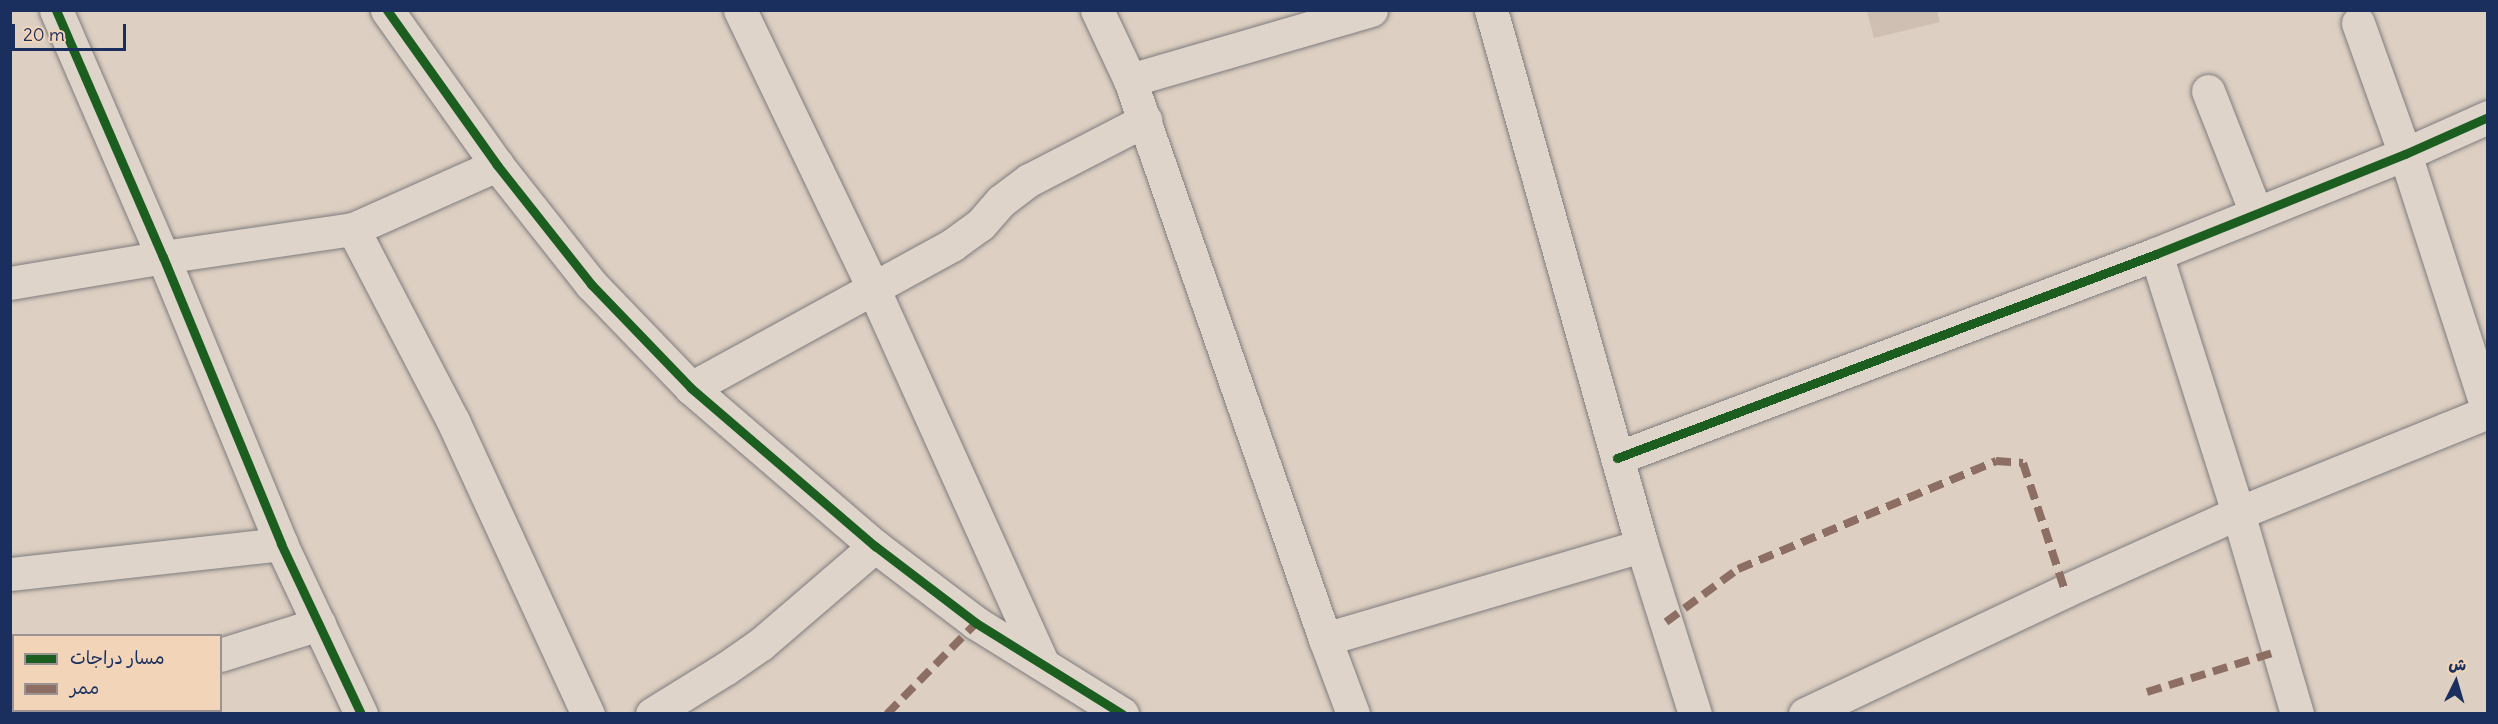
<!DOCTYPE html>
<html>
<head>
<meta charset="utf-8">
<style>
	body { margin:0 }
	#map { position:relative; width:2498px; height:724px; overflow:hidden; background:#ddcfc1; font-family:Delius,"Playpen Sans Arabic",sans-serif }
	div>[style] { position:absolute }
	.built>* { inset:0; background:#cfbfb2 }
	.roads { filter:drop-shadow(0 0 2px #7e7c7e) drop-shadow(0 0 2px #7e7c7e) }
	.minor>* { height:33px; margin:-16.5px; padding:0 16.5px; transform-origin:16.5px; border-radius:16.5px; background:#dfd4ca }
	.tertiary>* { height:33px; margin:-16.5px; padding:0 16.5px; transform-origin:16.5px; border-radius:16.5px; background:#dfd4ca }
	.quiet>* { height:8px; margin-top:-4px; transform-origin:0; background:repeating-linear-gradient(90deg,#8d6e63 0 15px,transparent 0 23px) }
	.cycleway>* { height:9px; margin:-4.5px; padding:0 4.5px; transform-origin:4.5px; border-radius:4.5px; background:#1b5e20 }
	span { translate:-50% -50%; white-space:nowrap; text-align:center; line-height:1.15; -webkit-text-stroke:4.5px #f2d5b9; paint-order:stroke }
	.frame { position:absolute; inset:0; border:12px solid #1b2f5e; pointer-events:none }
	.legend { position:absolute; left:12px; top:634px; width:210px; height:78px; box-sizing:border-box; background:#f2d5b9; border:2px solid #9c9395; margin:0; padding:8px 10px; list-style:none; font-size:18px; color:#1b2f5e }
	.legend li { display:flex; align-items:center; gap:12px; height:30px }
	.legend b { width:30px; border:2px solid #9c9395 }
	.north { position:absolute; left:2426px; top:652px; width:60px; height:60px; -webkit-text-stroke:4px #f2d5b9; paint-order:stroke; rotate:5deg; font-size:16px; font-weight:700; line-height:24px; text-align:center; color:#1b2f5e }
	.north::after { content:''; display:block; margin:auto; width:21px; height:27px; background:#1b2f5e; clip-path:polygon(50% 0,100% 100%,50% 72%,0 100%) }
	.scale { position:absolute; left:12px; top:24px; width:114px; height:27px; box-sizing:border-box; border:3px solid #1b2f5e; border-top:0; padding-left:8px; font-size:18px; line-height:21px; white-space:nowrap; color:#1b2f5e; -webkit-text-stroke:4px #f2d5b9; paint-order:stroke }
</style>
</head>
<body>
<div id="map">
	<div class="built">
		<i style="clip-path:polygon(1867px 11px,1937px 11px,1940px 22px,1874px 38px)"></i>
	</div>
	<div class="roads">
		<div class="minor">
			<i style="left:56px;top:10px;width:269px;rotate:66.6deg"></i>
			<i style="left:163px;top:257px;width:310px;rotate:67.6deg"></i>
			<i style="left:281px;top:544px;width:188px;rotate:64.8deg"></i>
			<i style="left:740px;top:10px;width:310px;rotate:64.4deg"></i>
			<i style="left:874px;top:290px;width:408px;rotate:65.7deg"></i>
			<i style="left:1097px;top:10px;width:77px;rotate:64.8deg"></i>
			<i style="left:1130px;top:80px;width:592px;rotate:70.77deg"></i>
			<i style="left:1325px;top:639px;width:80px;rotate:69.5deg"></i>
			<i style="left:2358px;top:23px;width:139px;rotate:70.3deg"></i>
			<i style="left:2405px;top:154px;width:270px;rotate:72.1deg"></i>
			<i style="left:1130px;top:80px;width:251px;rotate:-16.2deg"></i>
			<i style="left:2208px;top:91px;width:131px;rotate:68.5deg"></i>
			<i style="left:353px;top:229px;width:216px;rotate:62.5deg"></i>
			<i style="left:453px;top:421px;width:323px;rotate:65.3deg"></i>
			<i style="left:2156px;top:254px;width:272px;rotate:72.4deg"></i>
			<i style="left:2238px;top:513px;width:209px;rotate:73.6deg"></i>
			<i style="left:10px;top:283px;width:155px;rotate:-9.6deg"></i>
			<i style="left:163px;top:257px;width:192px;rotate:-8.4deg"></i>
			<i style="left:353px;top:229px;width:158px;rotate:-24deg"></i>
			<i style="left:691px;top:388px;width:298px;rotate:-28.7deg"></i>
			<i style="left:952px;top:245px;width:34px;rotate:-36deg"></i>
			<i style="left:980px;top:225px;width:32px;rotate:-49deg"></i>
			<i style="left:1001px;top:201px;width:35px;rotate:-37deg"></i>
			<i style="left:1029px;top:180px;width:131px;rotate:-27.3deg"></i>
			<i style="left:1617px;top:458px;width:576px;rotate:-20.73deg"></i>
			<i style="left:2156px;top:254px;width:268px;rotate:-21.9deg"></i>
			<i style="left:2405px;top:154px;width:91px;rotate:-24deg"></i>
			<i style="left:10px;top:574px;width:273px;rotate:-6.3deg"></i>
			<i style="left:1325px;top:639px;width:330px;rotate:-16.4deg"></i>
			<i style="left:220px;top:655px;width:104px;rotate:-17.4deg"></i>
			<i style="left:27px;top:714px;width:11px;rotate:-22deg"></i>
			<i style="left:652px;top:714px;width:86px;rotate:-31.7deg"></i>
			<i style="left:725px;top:669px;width:44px;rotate:-34.8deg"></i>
			<i style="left:761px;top:644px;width:150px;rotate:-40.7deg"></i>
			<i style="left:1805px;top:714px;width:288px;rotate:-25.3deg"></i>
			<i style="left:2065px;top:591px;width:190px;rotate:-24.3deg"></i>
			<i style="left:2238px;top:513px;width:270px;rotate:-22deg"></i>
		</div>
		<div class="tertiary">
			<i style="left:387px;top:10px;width:190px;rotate:54.6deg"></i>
			<i style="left:497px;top:165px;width:152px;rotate:51.7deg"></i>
			<i style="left:591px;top:284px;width:144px;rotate:46.1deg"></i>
			<i style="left:691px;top:388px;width:243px;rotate:40.7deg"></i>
			<i style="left:875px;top:546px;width:127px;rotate:37.3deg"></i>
			<i style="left:976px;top:623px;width:172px;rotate:31.9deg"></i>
			<i style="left:1491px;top:10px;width:557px;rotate:74.27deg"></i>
			<i style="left:1642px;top:546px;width:176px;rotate:72.5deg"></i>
		</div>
	</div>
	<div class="quiet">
		<i style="left:1666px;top:622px;width:89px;rotate:-36.4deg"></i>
		<i style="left:1738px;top:569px;width:280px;rotate:-22.7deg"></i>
		<i style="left:1996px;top:461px;width:27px;rotate:4deg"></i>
		<i style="left:2023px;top:463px;width:135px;rotate:71.8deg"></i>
		<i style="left:2147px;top:692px;width:138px;rotate:-17.3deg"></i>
		<i style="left:887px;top:714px;width:127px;rotate:-45.6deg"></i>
	</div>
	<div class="cycleway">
		<i style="left:56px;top:10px;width:269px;rotate:66.6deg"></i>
		<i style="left:163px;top:257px;width:310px;rotate:67.6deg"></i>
		<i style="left:281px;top:544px;width:188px;rotate:64.8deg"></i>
		<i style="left:387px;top:10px;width:190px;rotate:54.6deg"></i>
		<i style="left:497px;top:165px;width:152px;rotate:51.7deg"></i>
		<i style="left:591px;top:284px;width:144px;rotate:46.1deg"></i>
		<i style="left:691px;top:388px;width:243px;rotate:40.7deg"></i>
		<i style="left:875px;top:546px;width:127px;rotate:37.3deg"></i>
		<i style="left:976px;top:623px;width:172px;rotate:31.9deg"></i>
		<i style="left:1617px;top:458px;width:576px;rotate:-20.73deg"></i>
		<i style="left:2156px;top:254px;width:268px;rotate:-21.9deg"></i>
		<i style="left:2405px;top:154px;width:91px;rotate:-24deg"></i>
	</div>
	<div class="frame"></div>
	<ul class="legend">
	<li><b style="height:8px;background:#1b5e20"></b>مسار دراجات</li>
	<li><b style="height:8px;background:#8d6e63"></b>ممر</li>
	</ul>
	<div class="north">ش</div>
	<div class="scale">20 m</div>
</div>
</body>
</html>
